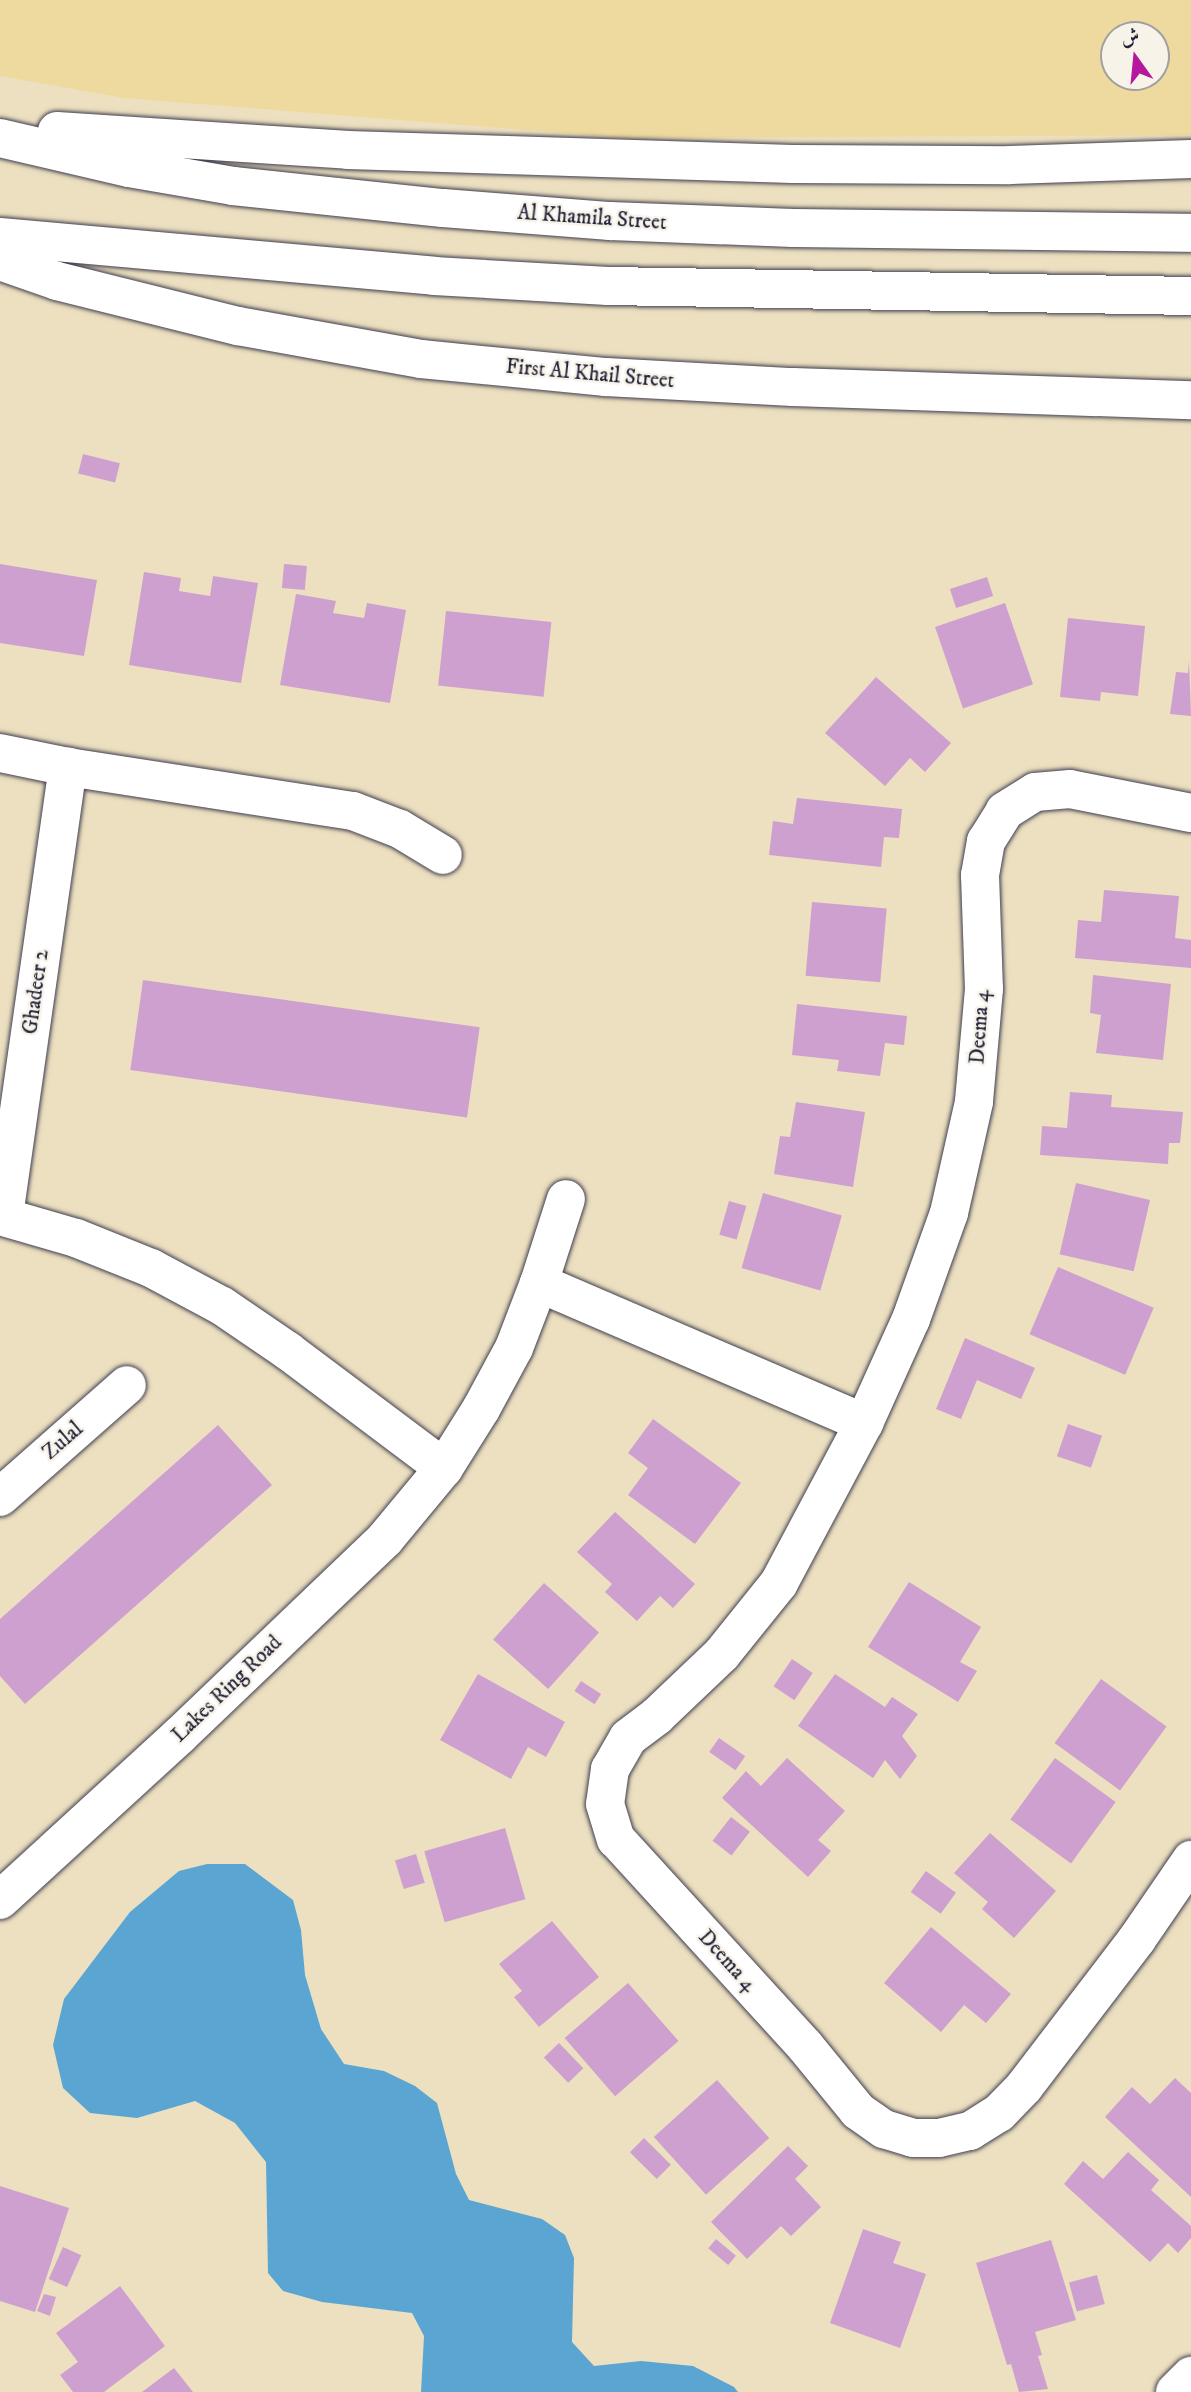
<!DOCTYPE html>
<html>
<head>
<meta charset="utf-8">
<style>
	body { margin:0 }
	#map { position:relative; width:1191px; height:2392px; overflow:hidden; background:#ece0c0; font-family:"IM FELL DW Pica",Amiri,serif }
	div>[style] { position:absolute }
	.sand>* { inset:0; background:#eeda9e }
	.water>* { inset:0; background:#5aa5d2 }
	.building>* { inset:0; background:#cea0cf; transform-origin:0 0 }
	.roads { filter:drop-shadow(0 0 2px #403e4f) drop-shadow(0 0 2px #403e4f) }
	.minor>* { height:38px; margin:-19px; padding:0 19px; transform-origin:19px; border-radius:19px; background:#fff }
	.major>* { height:38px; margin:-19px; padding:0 19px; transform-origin:19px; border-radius:19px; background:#fff }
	span { translate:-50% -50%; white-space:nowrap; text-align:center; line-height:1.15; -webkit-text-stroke:5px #f7f3e8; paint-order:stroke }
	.street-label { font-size:21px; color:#22223b }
	.north { position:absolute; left:1100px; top:21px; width:70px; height:70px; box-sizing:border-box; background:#f7f3e8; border:2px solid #a29fa3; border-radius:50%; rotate:345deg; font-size:19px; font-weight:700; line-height:28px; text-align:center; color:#22223b }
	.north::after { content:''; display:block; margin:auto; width:24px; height:32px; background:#b5179e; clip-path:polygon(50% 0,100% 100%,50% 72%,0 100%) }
</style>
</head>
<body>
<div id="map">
	<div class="sand">
		<i style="clip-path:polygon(evenodd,0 0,1191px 0,1191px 135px,627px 138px,124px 98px,0 76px,0 0,1114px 35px,1156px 35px,1156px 77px,1114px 77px,1114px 35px)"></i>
	</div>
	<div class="water">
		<i style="clip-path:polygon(207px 1864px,245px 1864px,293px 1900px,301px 1930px,305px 1975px,321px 2029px,344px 2064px,384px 2071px,415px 2086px,437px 2103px,456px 2174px,469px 2200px,542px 2219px,565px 2235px,574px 2258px,572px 2342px,594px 2366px,641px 2361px,693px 2366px,734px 2387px,738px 2392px,421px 2392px,424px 2336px,412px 2313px,322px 2302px,283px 2291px,268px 2273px,266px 2162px,235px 2123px,195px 2101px,137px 2118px,90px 2113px,63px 2088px,53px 2045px,64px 1999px,130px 1912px,179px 1871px)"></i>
	</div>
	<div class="building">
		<i style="left:83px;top:454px;width:38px;height:20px;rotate:14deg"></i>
		<i style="clip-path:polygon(0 564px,97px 580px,84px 656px,0 643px)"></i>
		<i style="left:284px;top:564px;width:23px;height:24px;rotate:5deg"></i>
		<i style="clip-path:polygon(144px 572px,181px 578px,179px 591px,210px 596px,213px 576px,258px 583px,241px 683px,129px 665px)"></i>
		<i style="left:987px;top:577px;width:20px;height:39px;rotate:72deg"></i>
		<i style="clip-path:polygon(296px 594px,336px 601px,333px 613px,364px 618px,367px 603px,406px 610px,390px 703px,280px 685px)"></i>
		<i style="left:1005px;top:603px;width:86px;height:74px;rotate:71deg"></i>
		<i style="left:446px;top:611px;width:106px;height:75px;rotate:6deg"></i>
		<i style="clip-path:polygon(1068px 618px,1145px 626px,1138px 696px,1101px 692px,1100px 701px,1060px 697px)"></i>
		<i style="clip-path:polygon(1189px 661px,1191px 716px,1170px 714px,1176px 672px,1188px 673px)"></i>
		<i style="clip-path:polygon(876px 677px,951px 743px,925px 772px,910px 758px,885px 786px,825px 733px)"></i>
		<i style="clip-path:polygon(797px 798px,902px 809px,899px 838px,884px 837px,881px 867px,769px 855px,773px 821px,793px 824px)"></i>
		<i style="clip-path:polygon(1104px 890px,1179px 896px,1175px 938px,1191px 940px,1191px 968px,1075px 958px,1078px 920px,1101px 922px)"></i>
		<i style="left:812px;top:902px;width:75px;height:74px;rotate:5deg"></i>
		<i style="clip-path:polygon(1093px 975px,1171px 984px,1163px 1060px,1096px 1053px,1101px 1015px,1090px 1013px)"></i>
		<i style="left:143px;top:980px;width:340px;height:91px;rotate:8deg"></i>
		<i style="clip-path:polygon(797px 1004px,907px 1016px,904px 1045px,885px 1043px,880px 1076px,837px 1071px,839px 1060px,792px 1055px)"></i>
		<i style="clip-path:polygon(1070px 1092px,1112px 1095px,1111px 1107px,1183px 1112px,1180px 1143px,1169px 1143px,1168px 1164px,1040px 1155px,1042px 1126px,1067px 1128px)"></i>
		<i style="clip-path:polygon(796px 1102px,865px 1112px,853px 1187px,774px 1174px,780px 1136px,790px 1137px)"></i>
		<i style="left:1076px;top:1183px;width:76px;height:73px;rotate:13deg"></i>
		<i style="left:763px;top:1193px;width:82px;height:78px;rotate:16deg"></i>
		<i style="left:729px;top:1201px;width:18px;height:35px;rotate:16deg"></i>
		<i style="left:1058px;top:1267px;width:104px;height:73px;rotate:23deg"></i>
		<i style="clip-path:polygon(965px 1338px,1035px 1368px,1021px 1399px,977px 1380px,961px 1419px,936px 1409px)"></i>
		<i style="clip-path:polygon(653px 1419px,741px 1483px,695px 1544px,628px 1495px,648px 1468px,628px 1453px)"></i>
		<i style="left:1068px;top:1424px;width:36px;height:34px;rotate:19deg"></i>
		<i style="clip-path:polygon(218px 1425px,272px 1485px,25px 1704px,0 1676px,0 1619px)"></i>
		<i style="clip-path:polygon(615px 1512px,695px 1584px,673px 1608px,660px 1596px,637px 1621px,605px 1592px,612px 1584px,577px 1552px)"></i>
		<i style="clip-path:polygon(909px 1582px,981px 1627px,960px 1662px,977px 1671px,958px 1702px,868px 1647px)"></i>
		<i style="left:544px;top:1583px;width:74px;height:76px;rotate:42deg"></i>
		<i style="left:792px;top:1659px;width:25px;height:33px;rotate:34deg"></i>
		<i style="clip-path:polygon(478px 1674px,565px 1722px,546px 1757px,528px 1747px,511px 1779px,440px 1740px)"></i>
		<i style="clip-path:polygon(835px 1674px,885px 1707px,892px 1697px,918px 1714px,902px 1736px,917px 1756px,900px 1779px,885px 1760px,873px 1778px,798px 1726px)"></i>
		<i style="left:1101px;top:1679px;width:81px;height:79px;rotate:36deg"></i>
		<i style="left:581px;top:1681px;width:24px;height:12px;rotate:33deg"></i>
		<i style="left:719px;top:1738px;width:32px;height:17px;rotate:35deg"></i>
		<i style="clip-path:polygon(787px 1758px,845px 1811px,818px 1840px,831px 1851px,808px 1877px,722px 1798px,746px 1771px,761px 1786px)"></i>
		<i style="left:1055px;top:1758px;width:75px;height:76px;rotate:36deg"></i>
		<i style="left:731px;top:1817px;width:24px;height:30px;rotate:38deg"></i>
		<i style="left:505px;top:1828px;width:74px;height:84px;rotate:74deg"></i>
		<i style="clip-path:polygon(990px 1833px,1056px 1891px,1014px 1938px,982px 1909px,988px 1902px,954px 1873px)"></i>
		<i style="left:416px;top:1854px;width:30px;height:22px;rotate:73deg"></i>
		<i style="left:926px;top:1871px;width:37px;height:26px;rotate:36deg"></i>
		<i style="clip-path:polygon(552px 1921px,599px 1977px,539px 2027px,514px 1997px,522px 1991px,499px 1964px)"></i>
		<i style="clip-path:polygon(931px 1927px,1011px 1994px,986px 2023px,964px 2005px,941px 2032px,884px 1983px)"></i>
		<i style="left:628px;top:1983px;width:77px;height:84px;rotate:49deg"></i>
		<i style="left:559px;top:2043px;width:35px;height:21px;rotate:46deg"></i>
		<i style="clip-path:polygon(1175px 2078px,1191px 2093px,1191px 2197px,1105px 2117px,1132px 2087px,1150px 2104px)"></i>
		<i style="left:717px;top:2080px;width:78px;height:85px;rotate:48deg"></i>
		<i style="left:644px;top:2138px;width:38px;height:20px;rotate:45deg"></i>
		<i style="clip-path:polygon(788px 2146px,808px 2166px,795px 2179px,821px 2207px,791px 2236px,781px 2226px,747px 2259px,711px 2222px)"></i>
		<i style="clip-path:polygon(1128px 2152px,1159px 2180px,1151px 2190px,1191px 2226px,1191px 2238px,1178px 2253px,1168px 2243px,1150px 2262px,1064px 2184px,1083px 2161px,1103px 2179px)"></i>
		<i style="clip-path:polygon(0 2186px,69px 2208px,35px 2312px,0 2301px)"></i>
		<i style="clip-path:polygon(863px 2229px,901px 2242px,893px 2263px,926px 2274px,900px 2348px,830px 2323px)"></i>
		<i style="left:716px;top:2239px;width:26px;height:12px;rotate:40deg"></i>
		<i style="clip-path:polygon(1051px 2240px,1076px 2320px,1035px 2332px,1042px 2355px,1038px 2356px,1048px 2389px,1019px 2392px,1011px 2364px,1007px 2365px,976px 2263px)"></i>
		<i style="left:63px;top:2247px;width:20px;height:35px;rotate:24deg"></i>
		<i style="left:1097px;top:2275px;width:30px;height:29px;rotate:75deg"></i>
		<i style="clip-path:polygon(120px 2286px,165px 2346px,104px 2392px,73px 2392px,60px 2375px,78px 2362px,56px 2333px)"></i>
		<i style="clip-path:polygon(44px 2294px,56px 2297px,50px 2316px,37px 2311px)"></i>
		<i style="clip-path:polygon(174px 2368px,193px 2392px,142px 2392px)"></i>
	</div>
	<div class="roads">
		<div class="minor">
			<i style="left:0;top:753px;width:69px;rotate:11.6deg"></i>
			<i style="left:68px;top:767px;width:288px;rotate:8.8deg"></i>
			<i style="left:353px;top:811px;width:50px;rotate:21deg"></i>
			<i style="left:400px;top:829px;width:50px;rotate:31.2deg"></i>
			<i style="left:1191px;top:813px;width:123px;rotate:-168.8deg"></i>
			<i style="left:1070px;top:789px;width:35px;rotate:175deg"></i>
			<i style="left:1035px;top:792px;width:36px;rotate:148deg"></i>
			<i style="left:1005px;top:811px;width:36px;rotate:122deg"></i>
			<i style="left:986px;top:841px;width:35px;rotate:100deg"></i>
			<i style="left:980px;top:875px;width:114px;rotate:88deg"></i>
			<i style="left:984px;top:989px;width:113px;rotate:95.1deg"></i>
			<i style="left:974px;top:1102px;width:114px;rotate:102.7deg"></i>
			<i style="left:949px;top:1213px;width:113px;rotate:109.7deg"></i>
			<i style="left:911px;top:1319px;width:114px;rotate:114.3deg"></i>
			<i style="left:864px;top:1423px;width:181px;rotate:118deg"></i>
			<i style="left:779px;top:1583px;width:91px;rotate:128.8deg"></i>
			<i style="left:722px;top:1654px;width:90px;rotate:136.4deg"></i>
			<i style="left:657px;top:1716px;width:36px;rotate:143deg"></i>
			<i style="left:628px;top:1738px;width:36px;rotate:120deg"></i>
			<i style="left:610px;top:1769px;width:35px;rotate:98deg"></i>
			<i style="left:605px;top:1804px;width:37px;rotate:73deg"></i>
			<i style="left:616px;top:1839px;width:280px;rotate:47.6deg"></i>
			<i style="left:805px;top:2046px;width:84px;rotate:50.8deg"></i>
			<i style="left:858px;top:2111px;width:32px;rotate:35deg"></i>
			<i style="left:884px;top:2129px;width:30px;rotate:17deg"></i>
			<i style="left:913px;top:2138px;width:26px"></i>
			<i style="left:939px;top:2138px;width:32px;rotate:-13deg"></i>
			<i style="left:970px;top:2131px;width:34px;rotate:-32deg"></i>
			<i style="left:999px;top:2113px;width:36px;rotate:-46deg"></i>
			<i style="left:1024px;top:2087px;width:186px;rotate:-52.6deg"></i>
			<i style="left:1137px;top:1939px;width:96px;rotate:-55.6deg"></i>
			<i style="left:0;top:1216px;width:79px;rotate:16.1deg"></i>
			<i style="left:76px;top:1238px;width:81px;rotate:21.8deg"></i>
			<i style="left:151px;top:1268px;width:81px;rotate:28.2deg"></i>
			<i style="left:222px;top:1306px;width:80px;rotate:34.3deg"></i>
			<i style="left:288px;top:1351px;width:195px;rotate:36.9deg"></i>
			<i style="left:4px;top:1216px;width:454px;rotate:-81.9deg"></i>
			<i style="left:539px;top:1283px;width:354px;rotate:23.3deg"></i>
			<i style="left:0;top:1497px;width:169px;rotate:-41.4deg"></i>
			<i style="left:0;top:1900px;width:243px;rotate:-42.5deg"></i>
			<i style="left:179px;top:1736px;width:285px;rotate:-43.7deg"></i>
			<i style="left:385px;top:1539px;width:92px;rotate:-50.3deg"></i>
			<i style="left:444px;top:1468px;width:70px;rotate:-57.9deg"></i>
			<i style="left:481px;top:1409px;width:69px;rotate:-61.6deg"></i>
			<i style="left:514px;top:1348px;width:70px;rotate:-69deg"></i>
			<i style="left:539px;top:1283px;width:88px;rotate:-72.2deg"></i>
		</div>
		<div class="major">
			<i style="left:57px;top:131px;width:292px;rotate:3.7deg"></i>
			<i style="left:348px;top:150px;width:445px;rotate:1.8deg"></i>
			<i style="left:793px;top:164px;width:217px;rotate:0.3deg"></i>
			<i style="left:1010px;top:165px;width:181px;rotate:-1.9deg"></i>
			<i style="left:0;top:138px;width:132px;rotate:13.1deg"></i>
			<i style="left:129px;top:168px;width:106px;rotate:9.8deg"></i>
			<i style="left:233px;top:186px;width:211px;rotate:6deg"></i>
			<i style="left:443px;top:208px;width:168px;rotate:4.5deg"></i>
			<i style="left:610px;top:221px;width:183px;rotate:2.2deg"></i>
			<i style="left:793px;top:228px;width:398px;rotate:0.7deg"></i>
			<i style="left:0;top:237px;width:436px;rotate:5.1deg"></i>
			<i style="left:434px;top:276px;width:174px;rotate:3.3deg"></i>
			<i style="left:608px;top:286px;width:583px;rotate:0.98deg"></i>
			<i style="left:0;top:261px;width:60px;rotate:19.3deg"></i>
			<i style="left:57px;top:281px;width:187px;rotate:14deg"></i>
			<i style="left:238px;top:326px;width:186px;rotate:10.2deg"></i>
			<i style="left:421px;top:359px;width:186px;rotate:5.6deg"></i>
			<i style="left:606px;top:377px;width:187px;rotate:3.1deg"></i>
			<i style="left:793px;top:387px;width:398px;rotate:1.9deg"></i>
			<i style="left:1175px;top:2392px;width:23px;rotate:-45deg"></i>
		</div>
	</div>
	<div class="street-label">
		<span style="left:592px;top:218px;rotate:4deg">Al Khamila Street</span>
		<span style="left:590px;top:374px;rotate:5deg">First Al Khail Street</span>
		<span style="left:36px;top:992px;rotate:-82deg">Ghadeer 2</span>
		<span style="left:980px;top:1027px;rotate:-86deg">Deema 4</span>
		<span style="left:63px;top:1441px;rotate:-41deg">Zulal</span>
		<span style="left:227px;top:1689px;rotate:-44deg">Lakes Ring Road</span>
		<span style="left:727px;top:1961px;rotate:48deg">Deema 4</span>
	</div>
	<div class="north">ش</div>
</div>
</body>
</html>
